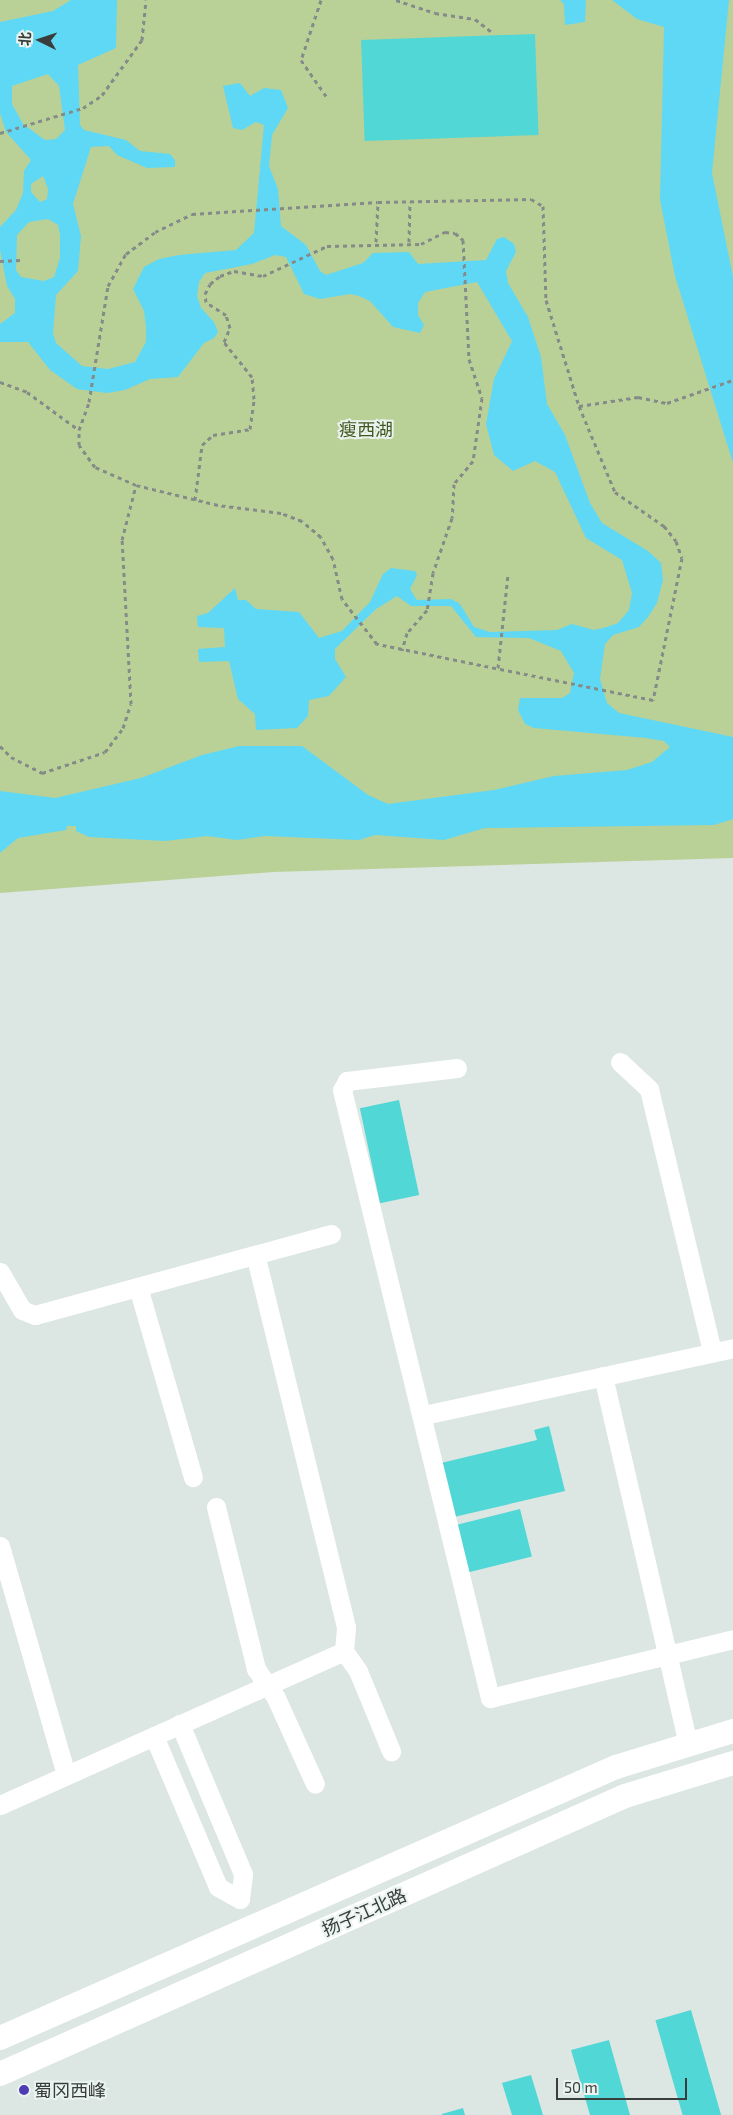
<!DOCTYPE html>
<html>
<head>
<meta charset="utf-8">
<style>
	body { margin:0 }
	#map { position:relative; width:733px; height:2115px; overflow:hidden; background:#dce6e2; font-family:"Exo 2","Noto Sans SC",sans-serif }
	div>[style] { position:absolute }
	.green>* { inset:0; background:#b9d197 }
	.water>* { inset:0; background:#5ed8f5 }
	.building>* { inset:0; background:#51d7d5; transform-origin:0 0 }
	.path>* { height:3px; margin-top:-1.5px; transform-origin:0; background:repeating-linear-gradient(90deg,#848b88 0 4px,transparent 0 8px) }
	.minor>* { height:19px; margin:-9.5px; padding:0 9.5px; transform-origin:9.5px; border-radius:9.5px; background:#fff }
	.major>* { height:24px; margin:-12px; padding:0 12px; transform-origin:12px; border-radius:12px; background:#fff }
	.dots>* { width:14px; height:14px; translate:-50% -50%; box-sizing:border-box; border:2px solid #e9f3ef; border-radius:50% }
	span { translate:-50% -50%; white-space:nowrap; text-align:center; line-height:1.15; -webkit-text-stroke:4px #e9f3ef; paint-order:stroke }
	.park-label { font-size:18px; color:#43571d }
	.street-label { font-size:18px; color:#393d3b }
	.poi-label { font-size:18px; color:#393d3b }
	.left { translate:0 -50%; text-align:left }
	.north { position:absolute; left:15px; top:15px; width:50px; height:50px; -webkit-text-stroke:4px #e9f3ef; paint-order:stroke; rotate:274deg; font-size:14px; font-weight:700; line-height:20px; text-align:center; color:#393d3b }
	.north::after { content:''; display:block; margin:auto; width:18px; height:22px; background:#393d3b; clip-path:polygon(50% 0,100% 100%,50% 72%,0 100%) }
	.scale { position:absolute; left:556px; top:2078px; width:131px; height:22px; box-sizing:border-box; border:2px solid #393d3b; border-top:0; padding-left:6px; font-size:15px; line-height:18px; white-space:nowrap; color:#393d3b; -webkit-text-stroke:4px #e9f3ef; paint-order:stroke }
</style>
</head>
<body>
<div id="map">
	<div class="green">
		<i style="clip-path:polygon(0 0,733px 0,733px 858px,273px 872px,0 893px)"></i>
	</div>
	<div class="water">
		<i style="clip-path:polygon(evenodd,71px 0,117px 0,116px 48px,78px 65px,80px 125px,84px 130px,126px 140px,140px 151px,170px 154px,175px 160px,175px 167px,147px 168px,117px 155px,109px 146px,91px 147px,73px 204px,81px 236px,78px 271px,56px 295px,53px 333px,56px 343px,82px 366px,108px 369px,135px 362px,146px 342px,146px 327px,144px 311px,133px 289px,144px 267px,159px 259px,179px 255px,236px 250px,254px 233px,264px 125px,256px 122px,242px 130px,233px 128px,223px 86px,240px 83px,250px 96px,264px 88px,281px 90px,288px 108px,272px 135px,269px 166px,278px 189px,281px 226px,306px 245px,320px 271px,326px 275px,363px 263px,373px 253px,409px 252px,418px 264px,486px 260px,497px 239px,504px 237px,514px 244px,516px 252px,506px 271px,508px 283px,528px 317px,541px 357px,547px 404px,565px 435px,590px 503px,602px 523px,648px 551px,661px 563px,663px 580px,657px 603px,648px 617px,639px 627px,613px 635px,605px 644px,600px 679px,607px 703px,619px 713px,733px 737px,733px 819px,714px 825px,485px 828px,444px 840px,375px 835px,359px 840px,265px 836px,237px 840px,207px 836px,165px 841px,89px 837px,76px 831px,76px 826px,67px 826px,66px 830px,18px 838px,0 853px,0 791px,55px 798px,141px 778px,202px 755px,239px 746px,302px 746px,368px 795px,388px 804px,494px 790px,554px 776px,627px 770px,652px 762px,670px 747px,664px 741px,646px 738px,534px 728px,525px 724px,518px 710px,520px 698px,562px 698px,570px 693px,574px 673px,561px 651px,529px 638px,476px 637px,451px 606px,411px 606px,397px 596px,376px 609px,335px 649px,335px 659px,346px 677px,329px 696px,309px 700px,308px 716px,297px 728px,256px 730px,255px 714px,238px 699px,229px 661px,199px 662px,198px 649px,225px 647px,224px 628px,198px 627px,197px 616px,208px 613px,235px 588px,238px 600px,246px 600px,256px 609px,299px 612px,319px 638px,342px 631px,370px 602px,383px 574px,391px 568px,415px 571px,417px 575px,410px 589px,417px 600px,451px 599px,460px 604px,474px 627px,490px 632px,557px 630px,572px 624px,594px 630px,607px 627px,618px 623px,629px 610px,632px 593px,622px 560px,586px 538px,555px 472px,535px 461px,513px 471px,494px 455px,486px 424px,494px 379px,512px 341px,477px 282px,425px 292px,418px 303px,418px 315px,424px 325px,420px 333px,393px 327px,370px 301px,359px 296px,350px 294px,320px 299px,304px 294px,286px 257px,275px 255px,252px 264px,205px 273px,199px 282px,197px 296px,201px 308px,214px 322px,218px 332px,214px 338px,204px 343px,178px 377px,150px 379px,125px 390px,107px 393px,77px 389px,50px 370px,28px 342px,0 342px,0 324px,15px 313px,15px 299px,7px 286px,0 250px,0 227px,16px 210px,23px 193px,24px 171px,31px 160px,6px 132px,0 113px,0 22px,53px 11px,71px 0,48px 74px,59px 86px,65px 130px,56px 139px,45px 140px,23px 124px,12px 104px,12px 86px,48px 74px,71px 0,43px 176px,48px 189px,47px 199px,40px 202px,31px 192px,31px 184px,43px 176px,71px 0,48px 219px,58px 225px,60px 235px,60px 258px,54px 277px,44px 281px,21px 277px,16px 270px,17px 235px,29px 222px,48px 219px)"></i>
		<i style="clip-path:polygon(560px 0,586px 0,585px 22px,565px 25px,564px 4px)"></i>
		<i style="clip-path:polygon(612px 0,729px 0,712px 173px,733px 277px,733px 463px,675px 276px,660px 200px,664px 27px,637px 19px)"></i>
	</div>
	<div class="building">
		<i style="left:535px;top:34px;width:101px;height:174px;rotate:88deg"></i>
		<i style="left:399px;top:1100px;width:97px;height:40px;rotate:78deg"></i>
		<i style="clip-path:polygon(549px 1426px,565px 1491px,454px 1517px,441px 1463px,537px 1440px,534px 1430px)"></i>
		<i style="left:520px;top:1509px;width:49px;height:66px;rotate:76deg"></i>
		<i style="left:691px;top:2010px;width:109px;height:37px;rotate:74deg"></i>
		<i style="clip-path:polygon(609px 2040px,630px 2115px,590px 2115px,571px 2050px)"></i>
		<i style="clip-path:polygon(531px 2075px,543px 2115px,512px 2115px,502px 2083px)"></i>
		<i style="clip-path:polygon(463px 2108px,465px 2115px,442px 2115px,442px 2114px)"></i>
	</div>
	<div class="path">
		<i style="left:321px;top:0;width:63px;rotate:108.4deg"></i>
		<i style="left:301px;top:60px;width:44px;rotate:55.2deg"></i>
		<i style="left:396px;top:0;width:41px;rotate:18.4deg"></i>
		<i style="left:435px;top:13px;width:40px;rotate:8.5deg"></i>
		<i style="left:475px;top:19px;width:23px;rotate:38deg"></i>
		<i style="left:0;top:133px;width:87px;rotate:-16.8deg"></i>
		<i style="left:83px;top:108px;width:23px;rotate:-34deg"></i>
		<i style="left:102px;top:95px;width:68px;rotate:-54deg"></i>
		<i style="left:142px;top:40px;width:40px;rotate:-84.3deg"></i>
		<i style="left:376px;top:242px;width:40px;rotate:-87.1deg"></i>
		<i style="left:409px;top:242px;width:40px;rotate:-88.6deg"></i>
		<i style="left:0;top:261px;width:21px;rotate:-3deg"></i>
		<i style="left:0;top:382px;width:29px;rotate:20deg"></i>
		<i style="left:27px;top:392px;width:64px;rotate:36.2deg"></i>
		<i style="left:579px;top:406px;width:93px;rotate:67.3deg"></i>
		<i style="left:615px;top:492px;width:60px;rotate:34.8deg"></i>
		<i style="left:664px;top:526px;width:19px;rotate:51deg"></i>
		<i style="left:676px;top:541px;width:18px;rotate:71deg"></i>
		<i style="left:682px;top:558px;width:145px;rotate:101.5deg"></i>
		<i style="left:653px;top:700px;width:282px;rotate:-168.5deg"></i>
		<i style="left:377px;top:644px;width:57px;rotate:-127.9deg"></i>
		<i style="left:342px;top:599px;width:41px;rotate:-102.7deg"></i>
		<i style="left:333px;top:559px;width:25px;rotate:-119deg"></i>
		<i style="left:321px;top:537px;width:25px;rotate:-140deg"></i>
		<i style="left:302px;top:521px;width:22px;rotate:-159deg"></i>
		<i style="left:281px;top:513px;width:64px;rotate:-172.8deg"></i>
		<i style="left:218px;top:505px;width:84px;rotate:-166.3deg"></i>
		<i style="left:136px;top:485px;width:45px;rotate:-156.3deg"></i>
		<i style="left:95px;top:467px;width:27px;rotate:-126deg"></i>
		<i style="left:79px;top:445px;width:15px;rotate:-90deg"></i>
		<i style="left:79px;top:430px;width:30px;rotate:-70deg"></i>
		<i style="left:89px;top:402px;width:118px;rotate:-80.7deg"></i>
		<i style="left:108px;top:286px;width:37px;rotate:-61deg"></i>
		<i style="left:126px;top:254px;width:36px;rotate:-37deg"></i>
		<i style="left:155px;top:232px;width:41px;rotate:-25.9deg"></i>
		<i style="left:192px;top:214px;width:186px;rotate:-3.7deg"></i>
		<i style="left:378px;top:202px;width:153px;rotate:-1.1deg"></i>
		<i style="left:531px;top:199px;width:14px;rotate:30deg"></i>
		<i style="left:543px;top:206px;width:94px;rotate:88.2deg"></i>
		<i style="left:546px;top:300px;width:111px;rotate:72.7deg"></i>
		<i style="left:579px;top:406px;width:60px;rotate:-8.7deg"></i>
		<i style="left:638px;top:397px;width:30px;rotate:12deg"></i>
		<i style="left:667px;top:403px;width:70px;rotate:-19.2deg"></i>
		<i style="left:195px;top:500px;width:55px;rotate:-82.7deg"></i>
		<i style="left:202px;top:445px;width:15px;rotate:-42deg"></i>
		<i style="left:213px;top:435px;width:37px;rotate:-9deg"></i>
		<i style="left:250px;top:429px;width:30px;rotate:-82deg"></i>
		<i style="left:254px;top:399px;width:22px;rotate:-95deg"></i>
		<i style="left:252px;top:377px;width:45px;rotate:-128.7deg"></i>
		<i style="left:224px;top:342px;width:15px;rotate:-67deg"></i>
		<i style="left:230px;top:328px;width:14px;rotate:-107deg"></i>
		<i style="left:226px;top:315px;width:24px;rotate:-147deg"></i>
		<i style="left:206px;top:302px;width:8px;rotate:-97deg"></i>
		<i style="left:205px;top:294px;width:11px;rotate:-63deg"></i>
		<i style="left:210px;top:284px;width:13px;rotate:-39deg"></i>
		<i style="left:220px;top:276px;width:15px;rotate:-20deg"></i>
		<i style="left:234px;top:271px;width:29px;rotate:10deg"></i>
		<i style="left:263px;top:276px;width:71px;rotate:-25.1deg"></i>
		<i style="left:327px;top:246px;width:94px;rotate:-1.2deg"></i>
		<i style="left:421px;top:244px;width:27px;rotate:-27deg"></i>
		<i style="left:445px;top:232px;width:10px;rotate:6deg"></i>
		<i style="left:455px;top:233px;width:11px;rotate:41deg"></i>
		<i style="left:463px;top:240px;width:119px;rotate:87.1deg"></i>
		<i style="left:469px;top:359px;width:41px;rotate:71.6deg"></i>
		<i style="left:482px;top:398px;width:64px;rotate:98.1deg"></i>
		<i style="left:473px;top:461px;width:30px;rotate:130deg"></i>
		<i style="left:454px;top:484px;width:34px;rotate:93deg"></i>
		<i style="left:452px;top:518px;width:58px;rotate:109.1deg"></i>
		<i style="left:433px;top:573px;width:37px;rotate:99deg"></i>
		<i style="left:427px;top:610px;width:30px;rotate:131deg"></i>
		<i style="left:407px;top:633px;width:18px;rotate:106deg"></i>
		<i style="left:498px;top:668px;width:94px;rotate:-83.9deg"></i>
		<i style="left:0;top:746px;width:16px;rotate:45deg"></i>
		<i style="left:11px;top:757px;width:35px;rotate:27deg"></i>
		<i style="left:42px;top:773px;width:66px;rotate:-18.4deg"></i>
		<i style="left:105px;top:752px;width:30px;rotate:-53deg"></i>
		<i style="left:123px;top:728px;width:25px;rotate:-72deg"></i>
		<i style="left:131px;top:704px;width:164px;rotate:-93.1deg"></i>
		<i style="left:122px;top:540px;width:57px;rotate:-75.7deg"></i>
	</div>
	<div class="minor">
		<i style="left:620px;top:1062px;width:40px;rotate:43deg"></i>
		<i style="left:649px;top:1089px;width:270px;rotate:76.5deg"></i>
		<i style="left:457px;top:1068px;width:111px;rotate:173.3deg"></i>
		<i style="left:347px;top:1081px;width:10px;rotate:119deg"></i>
		<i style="left:342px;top:1090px;width:626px;rotate:76.32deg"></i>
		<i style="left:490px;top:1698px;width:250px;rotate:-13.6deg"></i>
		<i style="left:0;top:1272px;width:44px;rotate:59.9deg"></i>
		<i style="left:22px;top:1310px;width:14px;rotate:21deg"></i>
		<i style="left:35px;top:1315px;width:307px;rotate:-15.3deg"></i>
		<i style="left:138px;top:1287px;width:198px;rotate:73.9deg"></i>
		<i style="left:603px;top:1376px;width:378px;rotate:77deg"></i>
		<i style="left:424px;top:1415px;width:316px;rotate:-12.2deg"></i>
		<i style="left:216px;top:1507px;width:167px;rotate:76.1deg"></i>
		<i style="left:256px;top:1669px;width:35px;rotate:55deg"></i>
		<i style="left:276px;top:1698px;width:94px;rotate:65.6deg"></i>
		<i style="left:0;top:1546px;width:238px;rotate:73.9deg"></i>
		<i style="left:344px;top:1651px;width:24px;rotate:55deg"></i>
		<i style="left:358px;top:1671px;width:87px;rotate:67.6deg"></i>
		<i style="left:154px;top:1736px;width:164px;rotate:67deg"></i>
		<i style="left:218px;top:1887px;width:25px;rotate:29deg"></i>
		<i style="left:240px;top:1899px;width:25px;rotate:-83deg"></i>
		<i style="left:243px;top:1874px;width:163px;rotate:-112.8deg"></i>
		<i style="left:0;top:1805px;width:377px;rotate:-24.1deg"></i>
		<i style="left:344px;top:1651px;width:24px;rotate:-85deg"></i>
		<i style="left:346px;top:1627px;width:383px;rotate:-103.7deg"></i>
	</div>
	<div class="major">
		<i style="left:0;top:2038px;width:673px;rotate:-23.75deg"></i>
		<i style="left:616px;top:1767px;width:122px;rotate:-17.1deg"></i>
		<i style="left:0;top:2074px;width:684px;rotate:-23.98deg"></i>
		<i style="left:625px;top:1796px;width:113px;rotate:-17deg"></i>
	</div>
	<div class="dots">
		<i style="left:24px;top:2090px;background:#4f3cb3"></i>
	</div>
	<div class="park-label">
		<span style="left:366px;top:429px">瘦西湖</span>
	</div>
	<div class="street-label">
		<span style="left:364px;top:1912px;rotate:-24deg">扬子江北路</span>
	</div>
	<div class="poi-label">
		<span class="left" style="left:34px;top:2090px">蜀冈西峰</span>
	</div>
	<div class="north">北</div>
	<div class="scale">50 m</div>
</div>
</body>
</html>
